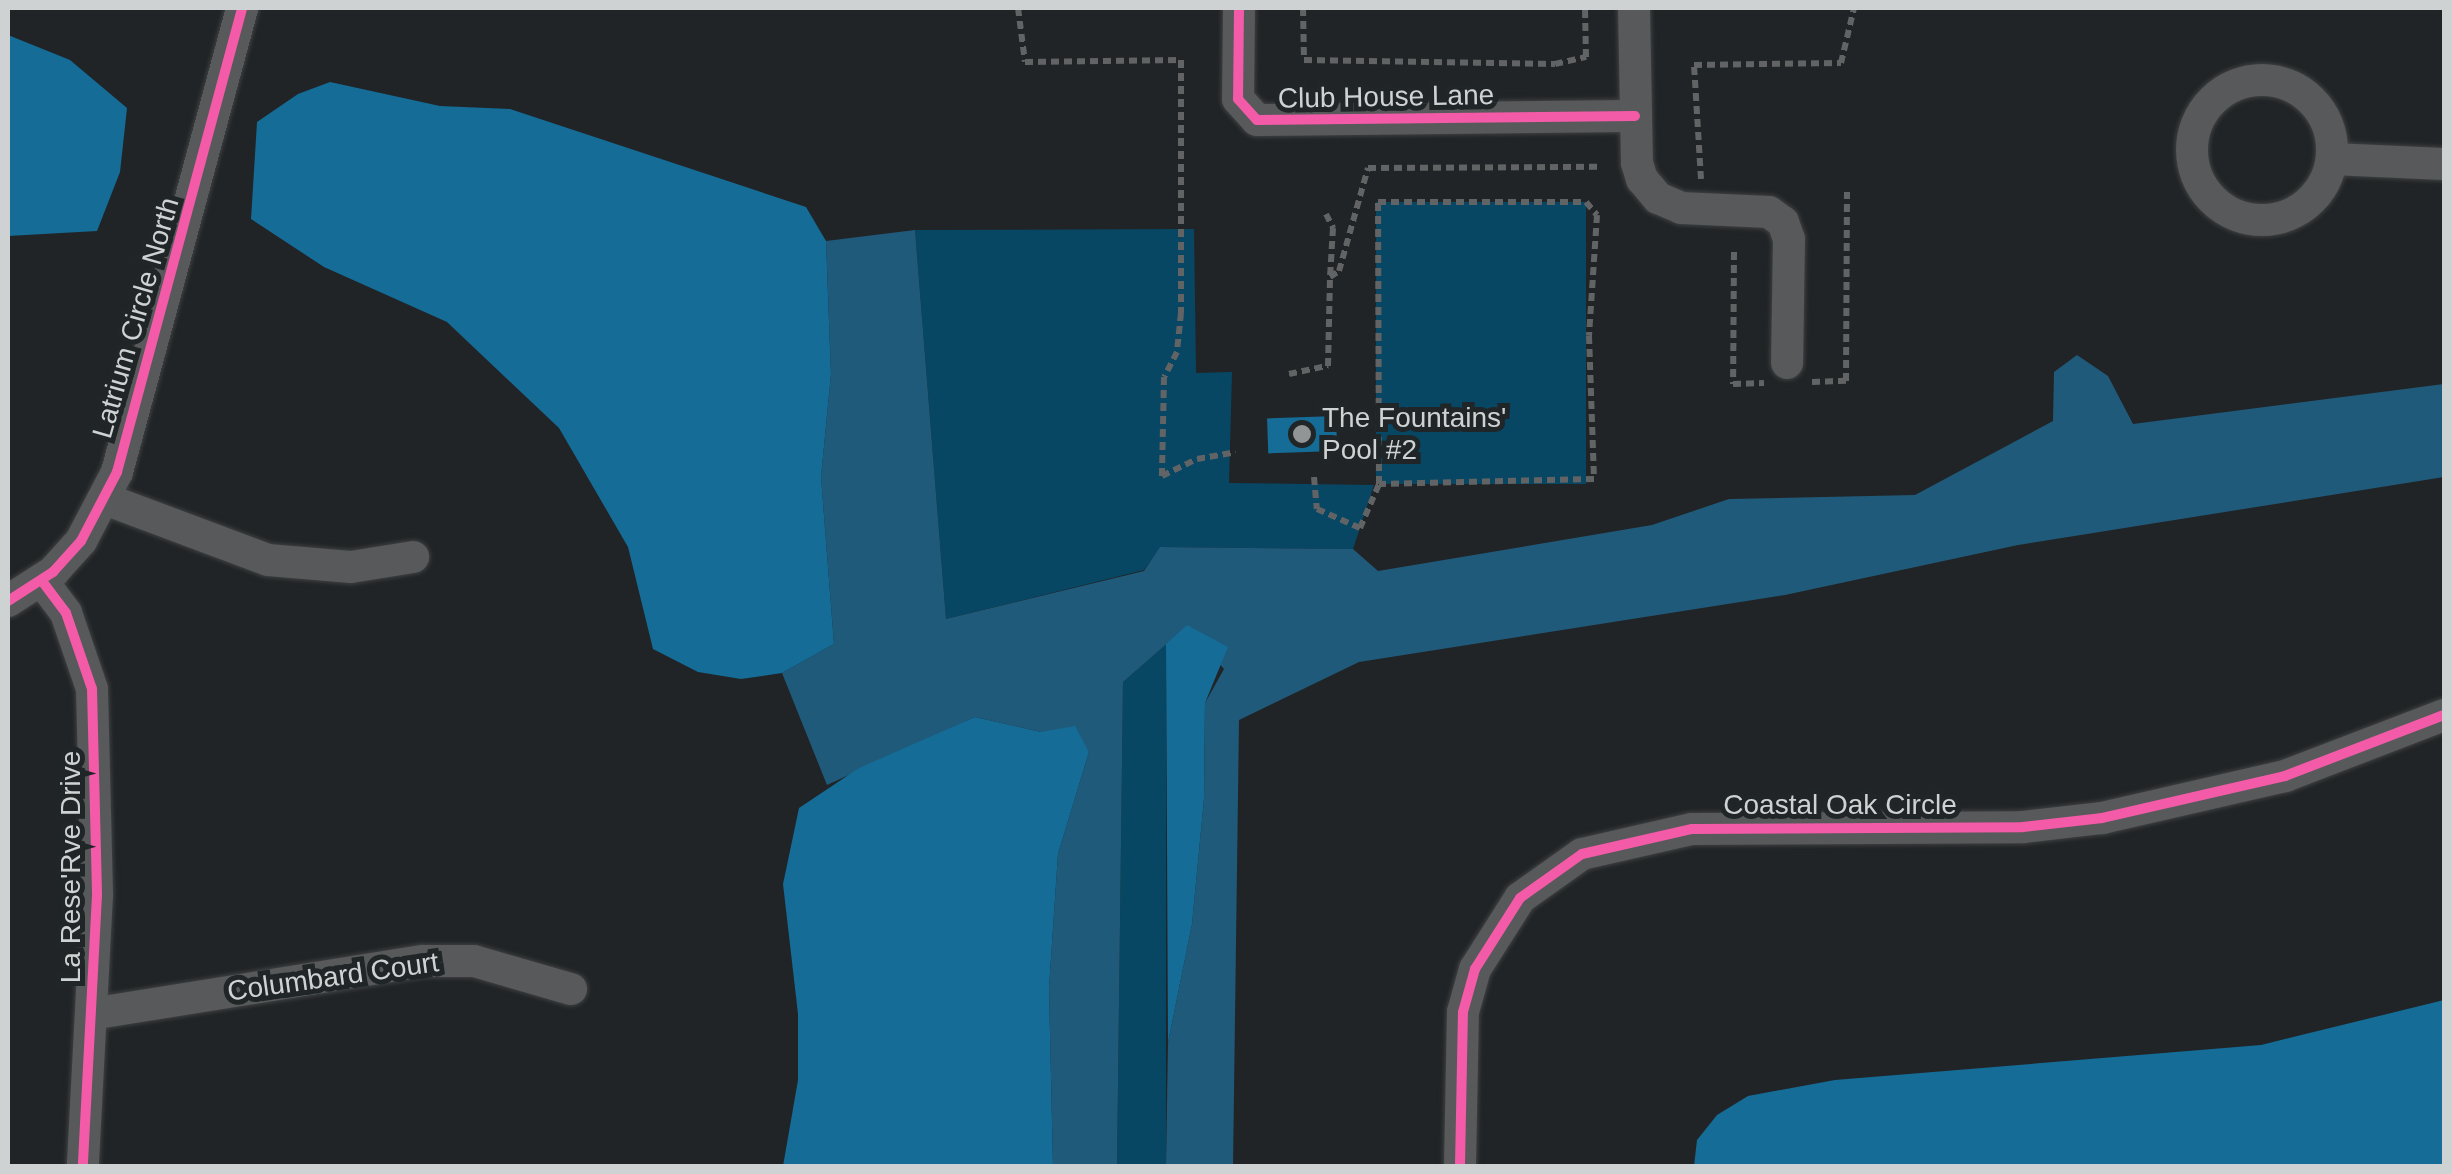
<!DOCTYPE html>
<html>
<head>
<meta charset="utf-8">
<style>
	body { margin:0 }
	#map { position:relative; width:2452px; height:1174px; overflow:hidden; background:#212426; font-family:Arial,sans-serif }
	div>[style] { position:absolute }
	.green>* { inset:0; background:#074764; transform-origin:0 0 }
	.forest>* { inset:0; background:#205a7a }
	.water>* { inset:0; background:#146c97; transform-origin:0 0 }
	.path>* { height:6px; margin-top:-3px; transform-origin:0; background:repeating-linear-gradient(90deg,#616364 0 8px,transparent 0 13px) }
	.roads { filter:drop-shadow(0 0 2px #3e4042) drop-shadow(0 0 2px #3e4042) }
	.minor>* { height:32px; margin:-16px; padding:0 16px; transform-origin:16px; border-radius:16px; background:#57595a }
	.minor>.ring { margin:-16px; padding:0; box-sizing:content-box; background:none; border:32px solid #57595a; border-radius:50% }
	.cycleway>* { height:10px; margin:-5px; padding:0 5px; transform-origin:5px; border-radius:5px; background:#f35aa7 }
	.dots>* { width:28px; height:28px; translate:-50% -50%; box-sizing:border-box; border:5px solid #202527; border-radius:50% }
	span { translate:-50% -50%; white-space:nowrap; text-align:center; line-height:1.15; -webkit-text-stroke:10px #202527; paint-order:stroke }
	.street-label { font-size:28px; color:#cfd2d3 }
	.poi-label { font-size:28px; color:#cfd2d3 }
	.left { translate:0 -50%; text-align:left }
	.frame { position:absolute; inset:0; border:10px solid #cfd2d3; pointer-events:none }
</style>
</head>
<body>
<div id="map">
	<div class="green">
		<i style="left:1376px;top:202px;width:210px;height:282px"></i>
		<i style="clip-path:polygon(1194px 229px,1196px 373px,1232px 372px,1229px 483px,1374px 485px,1353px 549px,1161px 547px,1144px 570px,946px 619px,915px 230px)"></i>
		<i style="clip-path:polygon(1166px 644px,1166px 1166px,1117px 1166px,1123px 682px)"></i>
	</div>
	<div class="forest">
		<i style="clip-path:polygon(915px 230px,946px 619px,1144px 571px,1160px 547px,1353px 549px,1378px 571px,1652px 525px,1729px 499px,1915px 495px,2053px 421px,2054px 372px,2077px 355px,2108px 376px,2133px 424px,2444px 384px,2444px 477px,2018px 545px,1785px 595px,1359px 662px,1239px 720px,1233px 1166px,1166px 1166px,1168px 1043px,1192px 924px,1204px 799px,1205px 703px,1224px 669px,1187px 626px,1123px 682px,1117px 1166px,1053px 1166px,1049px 988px,1058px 854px,1089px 752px,1041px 732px,975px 717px,827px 785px,782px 673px,834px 644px,821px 477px,831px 374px,826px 241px)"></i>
	</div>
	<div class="water">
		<i style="clip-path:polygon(8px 35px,70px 60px,127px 108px,120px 172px,97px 231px,8px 236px)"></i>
		<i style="clip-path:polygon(330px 82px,440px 106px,510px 109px,806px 207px,826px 241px,831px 374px,821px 477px,834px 644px,782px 673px,741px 679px,698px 672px,653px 649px,628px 547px,559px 428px,447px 322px,324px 267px,251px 219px,257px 122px,298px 94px)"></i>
		<i style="left:1336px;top:416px;width:35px;height:69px;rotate:88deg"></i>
		<i style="clip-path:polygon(1187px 625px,1228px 647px,1205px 703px,1204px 799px,1192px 924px,1168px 1043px,1166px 644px)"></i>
		<i style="clip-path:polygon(975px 717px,1041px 732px,1075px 726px,1089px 752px,1058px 854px,1049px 988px,1053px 1166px,783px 1166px,798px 1080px,798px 1014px,783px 884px,799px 808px,859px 768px)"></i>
		<i style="clip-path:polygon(2444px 1000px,2444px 1166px,1694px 1166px,1697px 1140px,1717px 1115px,1748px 1096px,1835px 1080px,2261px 1045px)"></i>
	</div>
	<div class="path">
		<i style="left:1018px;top:8px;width:54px;rotate:82.6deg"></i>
		<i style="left:1025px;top:62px;width:156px;rotate:-0.7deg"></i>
		<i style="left:1181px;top:60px;width:253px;rotate:90deg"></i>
		<i style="left:1181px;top:313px;width:39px;rotate:96deg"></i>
		<i style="left:1177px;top:352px;width:28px;rotate:117deg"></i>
		<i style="left:1164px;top:377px;width:99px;rotate:91.2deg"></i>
		<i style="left:1162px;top:476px;width:39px;rotate:-26deg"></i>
		<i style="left:1197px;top:459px;width:39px;rotate:-10deg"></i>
		<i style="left:1303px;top:8px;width:52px;rotate:88.9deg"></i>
		<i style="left:1304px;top:60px;width:251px;rotate:0.9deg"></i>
		<i style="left:1555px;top:64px;width:32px;rotate:-13deg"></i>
		<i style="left:1586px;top:57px;width:49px;rotate:-91.2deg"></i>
		<i style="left:1701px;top:179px;width:114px;rotate:-93.5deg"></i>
		<i style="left:1694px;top:65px;width:147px;rotate:-0.8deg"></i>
		<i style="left:1841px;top:63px;width:57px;rotate:-76.7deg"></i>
		<i style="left:1378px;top:202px;width:208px"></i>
		<i style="left:1586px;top:202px;width:17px;rotate:50deg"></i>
		<i style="left:1597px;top:215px;width:121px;rotate:93.8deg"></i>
		<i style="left:1589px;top:336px;width:143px;rotate:88deg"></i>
		<i style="left:1594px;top:479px;width:215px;rotate:178.7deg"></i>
		<i style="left:1379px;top:484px;width:282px;rotate:-90.2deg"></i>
		<i style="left:1326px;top:214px;width:16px;rotate:63deg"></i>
		<i style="left:1333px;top:228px;width:49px;rotate:93.5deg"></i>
		<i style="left:1330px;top:277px;width:11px;rotate:-34deg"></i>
		<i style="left:1339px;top:271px;width:107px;rotate:-74.3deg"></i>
		<i style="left:1368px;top:168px;width:229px;rotate:-0.3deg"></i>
		<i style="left:1734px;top:252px;width:132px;rotate:90.4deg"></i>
		<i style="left:1733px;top:384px;width:31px;rotate:-2deg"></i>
		<i style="left:1289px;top:374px;width:40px;rotate:-12deg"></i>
		<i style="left:1328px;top:366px;width:89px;rotate:-88.7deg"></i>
		<i style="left:1812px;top:382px;width:34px;rotate:-2deg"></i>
		<i style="left:1846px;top:381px;width:189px;rotate:-89.7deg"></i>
		<i style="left:1314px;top:477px;width:32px;rotate:85deg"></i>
		<i style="left:1317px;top:509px;width:47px;rotate:23.8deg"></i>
		<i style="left:1360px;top:528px;width:48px;rotate:-66.6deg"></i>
	</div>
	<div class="roads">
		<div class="minor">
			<i style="left:1239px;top:8px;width:91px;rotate:90.6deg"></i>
			<i style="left:1238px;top:99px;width:28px;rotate:48deg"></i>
			<i style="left:1257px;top:120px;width:378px;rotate:-0.6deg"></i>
			<i style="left:1634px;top:8px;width:155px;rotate:88.9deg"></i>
			<i style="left:1637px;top:163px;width:17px;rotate:73deg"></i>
			<i style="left:1642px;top:179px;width:25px;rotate:50deg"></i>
			<i style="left:1658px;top:198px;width:25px;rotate:23deg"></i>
			<i style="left:1681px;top:208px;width:88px;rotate:2.6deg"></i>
			<i style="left:1769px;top:212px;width:17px;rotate:36deg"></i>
			<i style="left:1783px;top:222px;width:18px;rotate:71deg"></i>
			<i style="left:1789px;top:239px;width:124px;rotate:90.9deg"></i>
			<i class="ring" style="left:2192px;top:80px;width:108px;height:108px"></i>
			<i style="left:2332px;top:159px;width:112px;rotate:2.6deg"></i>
			<i style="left:105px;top:499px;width:174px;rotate:20.5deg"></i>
			<i style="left:268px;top:560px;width:83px;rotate:4.8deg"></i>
			<i style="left:351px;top:567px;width:63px;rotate:-9.2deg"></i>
			<i style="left:42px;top:581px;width:40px;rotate:53deg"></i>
			<i style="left:66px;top:613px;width:80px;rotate:71.1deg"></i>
			<i style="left:92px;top:689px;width:206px;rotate:88.6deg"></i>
			<i style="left:97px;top:895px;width:271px;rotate:93deg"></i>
			<i style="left:8px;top:601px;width:54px;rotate:-32.8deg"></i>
			<i style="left:53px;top:572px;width:42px;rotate:-47.9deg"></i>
			<i style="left:81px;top:541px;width:78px;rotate:-62.4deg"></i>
			<i style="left:117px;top:472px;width:481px;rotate:-74.9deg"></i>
			<i style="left:91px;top:1014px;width:336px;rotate:-9.1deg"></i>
			<i style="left:423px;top:961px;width:51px"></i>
			<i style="left:474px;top:961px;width:101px;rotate:16.1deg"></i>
			<i style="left:1460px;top:1166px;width:154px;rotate:-88.9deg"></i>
			<i style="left:1463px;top:1012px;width:45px;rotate:-74.4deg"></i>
			<i style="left:1475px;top:969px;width:84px;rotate:-57.6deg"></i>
			<i style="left:1520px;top:898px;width:76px;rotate:-35.4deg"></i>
			<i style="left:1582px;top:854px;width:113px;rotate:-12.8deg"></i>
			<i style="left:1692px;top:829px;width:331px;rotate:-0.3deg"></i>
			<i style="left:2023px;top:827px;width:80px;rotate:-6.5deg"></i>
			<i style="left:2102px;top:818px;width:188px;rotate:-12.9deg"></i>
			<i style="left:2285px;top:776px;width:170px;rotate:-21deg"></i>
		</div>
	</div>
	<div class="cycleway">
		<i style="left:1239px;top:8px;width:91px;rotate:90.6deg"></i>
		<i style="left:1238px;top:99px;width:28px;rotate:48deg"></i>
		<i style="left:1257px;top:120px;width:378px;rotate:-0.6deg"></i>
		<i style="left:42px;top:581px;width:40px;rotate:53deg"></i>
		<i style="left:66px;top:613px;width:80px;rotate:71.1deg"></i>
		<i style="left:92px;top:689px;width:206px;rotate:88.6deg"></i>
		<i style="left:97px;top:895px;width:271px;rotate:93deg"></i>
		<i style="left:8px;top:601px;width:54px;rotate:-32.8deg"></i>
		<i style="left:53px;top:572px;width:42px;rotate:-47.9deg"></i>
		<i style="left:81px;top:541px;width:78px;rotate:-62.4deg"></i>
		<i style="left:117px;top:472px;width:481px;rotate:-74.9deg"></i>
		<i style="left:1460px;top:1166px;width:154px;rotate:-88.9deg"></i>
		<i style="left:1463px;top:1012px;width:45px;rotate:-74.4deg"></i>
		<i style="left:1475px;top:969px;width:84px;rotate:-57.6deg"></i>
		<i style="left:1520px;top:898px;width:76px;rotate:-35.4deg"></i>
		<i style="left:1582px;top:854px;width:113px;rotate:-12.8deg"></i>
		<i style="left:1692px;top:829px;width:331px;rotate:-0.3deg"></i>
		<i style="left:2023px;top:827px;width:80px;rotate:-6.5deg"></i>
		<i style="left:2102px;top:818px;width:188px;rotate:-12.9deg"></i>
		<i style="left:2285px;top:776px;width:170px;rotate:-21deg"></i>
	</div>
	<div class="dots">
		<i style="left:1302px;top:434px;background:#929596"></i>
	</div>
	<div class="street-label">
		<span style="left:1386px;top:97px;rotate:-1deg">Club House Lane</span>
		<span style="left:136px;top:318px;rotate:-74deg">Latrium Circle North</span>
		<span style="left:1840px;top:805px">Coastal Oak Circle</span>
		<span style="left:71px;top:867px;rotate:-90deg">La Rese'Rve Drive</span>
		<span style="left:333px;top:977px;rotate:-8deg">Columbard Court</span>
	</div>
	<div class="poi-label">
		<span class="left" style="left:1322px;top:434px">The Fountains'<br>Pool #2</span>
	</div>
	<div class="frame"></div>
</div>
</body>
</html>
